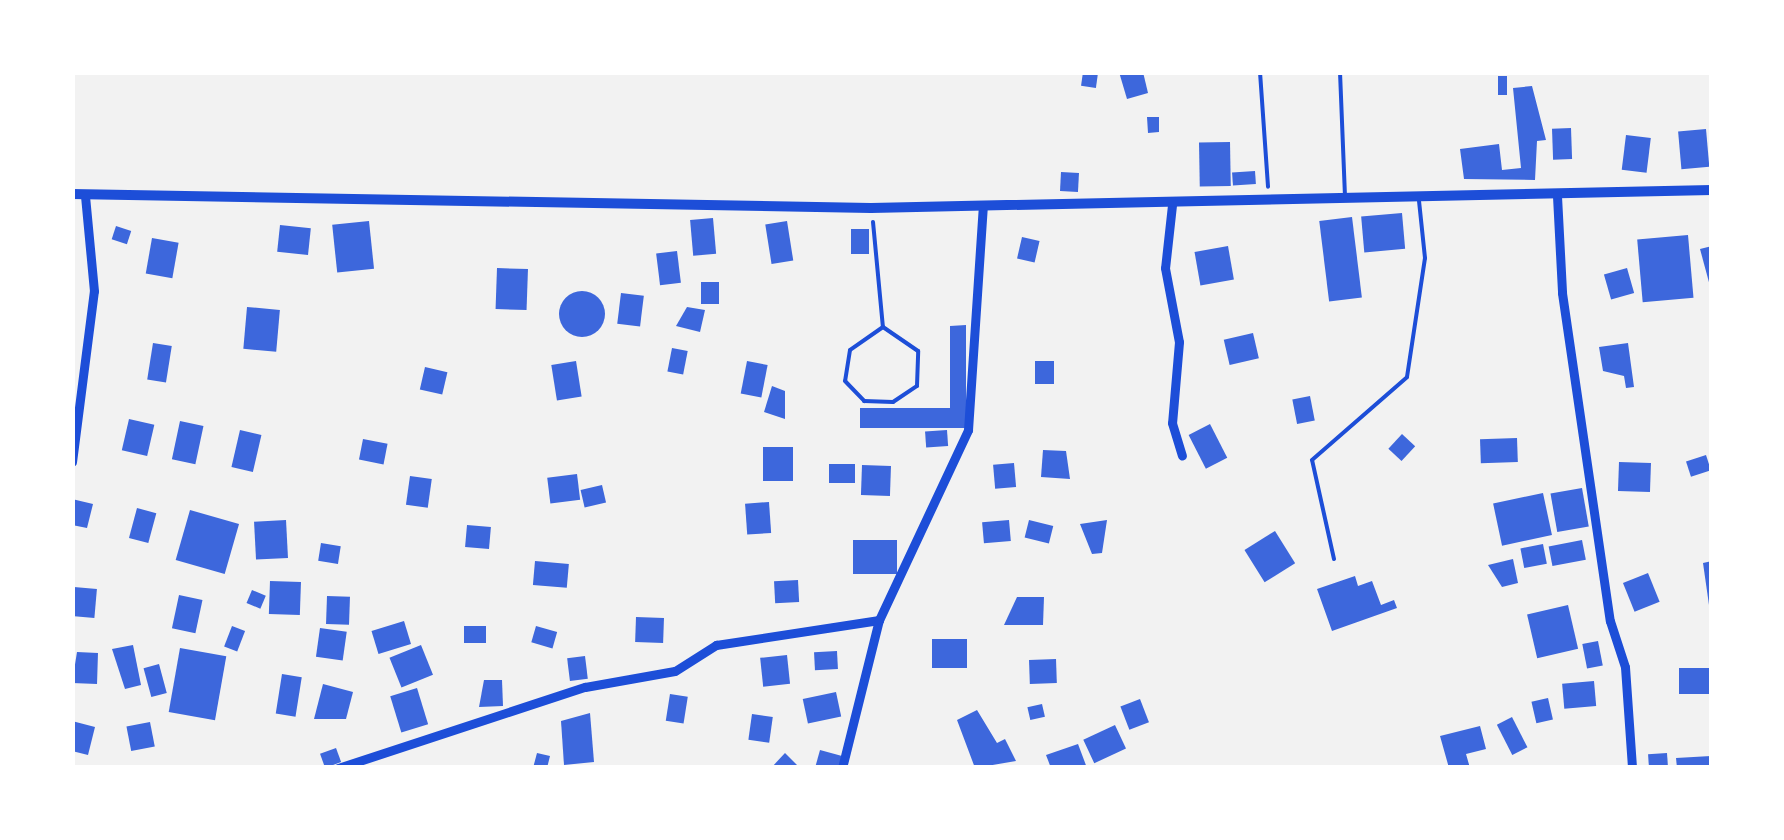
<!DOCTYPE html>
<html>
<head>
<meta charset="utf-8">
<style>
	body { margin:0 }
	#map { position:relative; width:1784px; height:840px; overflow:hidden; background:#f2f2f2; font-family:Barlow,sans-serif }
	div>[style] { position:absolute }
	.building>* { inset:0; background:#3d67dc; transform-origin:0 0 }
	.round { border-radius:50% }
	.path>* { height:4px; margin:-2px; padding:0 2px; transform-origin:2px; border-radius:2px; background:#1d4ed8 }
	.service>* { height:4px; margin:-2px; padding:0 2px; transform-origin:2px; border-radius:2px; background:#1d4ed8 }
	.minor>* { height:9px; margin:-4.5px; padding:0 4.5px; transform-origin:4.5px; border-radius:4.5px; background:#1d4ed8 }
	.tertiary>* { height:10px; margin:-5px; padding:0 5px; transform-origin:5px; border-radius:5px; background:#1d4ed8 }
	span { translate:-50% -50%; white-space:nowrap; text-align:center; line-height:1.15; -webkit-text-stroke:8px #fff; paint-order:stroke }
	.frame { position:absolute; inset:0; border:75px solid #fff; pointer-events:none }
</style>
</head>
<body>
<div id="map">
	<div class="building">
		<i style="left:1083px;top:72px;width:15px;height:14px;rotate:8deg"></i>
		<i style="clip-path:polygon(1119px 72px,1143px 72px,1148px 93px,1127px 99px)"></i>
		<i style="left:1498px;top:76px;width:9px;height:19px"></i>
		<i style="clip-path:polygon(1532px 86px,1546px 140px,1537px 141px,1535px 180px,1464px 179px,1460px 149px,1499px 144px,1502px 170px,1521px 168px,1513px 88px)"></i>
		<i style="clip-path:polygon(1147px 117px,1159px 117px,1159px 132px,1148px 133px)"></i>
		<i style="left:1571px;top:128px;width:31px;height:19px;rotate:88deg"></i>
		<i style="left:1706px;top:129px;width:38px;height:28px;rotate:85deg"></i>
		<i style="left:1626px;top:135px;width:25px;height:35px;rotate:7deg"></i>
		<i style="left:1230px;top:142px;width:44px;height:31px;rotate:89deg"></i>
		<i style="left:1255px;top:171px;width:13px;height:23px;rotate:86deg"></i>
		<i style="left:1061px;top:172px;width:18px;height:19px;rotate:3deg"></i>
		<i style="left:1402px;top:213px;width:36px;height:41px;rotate:85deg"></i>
		<i style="left:1352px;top:217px;width:81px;height:33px;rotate:83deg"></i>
		<i style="left:713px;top:218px;width:36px;height:23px;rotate:85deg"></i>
		<i style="left:369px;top:221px;width:48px;height:37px;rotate:84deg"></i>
		<i style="left:787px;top:221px;width:40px;height:22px;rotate:81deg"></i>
		<i style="left:280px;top:225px;width:31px;height:27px;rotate:6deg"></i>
		<i style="left:116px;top:226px;width:16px;height:14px;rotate:18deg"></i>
		<i style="left:851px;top:229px;width:18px;height:25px"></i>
		<i style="left:1688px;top:235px;width:63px;height:51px;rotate:85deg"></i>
		<i style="left:1022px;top:237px;width:18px;height:22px;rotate:13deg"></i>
		<i style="left:152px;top:238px;width:27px;height:36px;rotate:10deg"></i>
		<i style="left:1228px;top:246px;width:34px;height:34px;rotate:80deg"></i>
		<i style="clip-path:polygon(1712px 246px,1712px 286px,1710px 286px,1700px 249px)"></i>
		<i style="left:677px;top:251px;width:32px;height:21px;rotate:83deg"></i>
		<i style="left:497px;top:268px;width:31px;height:41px;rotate:2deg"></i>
		<i style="left:1627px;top:268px;width:26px;height:24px;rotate:74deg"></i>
		<i style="left:701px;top:282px;width:18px;height:22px"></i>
		<i class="round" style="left:559px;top:291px;width:46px;height:46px"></i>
		<i style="left:621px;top:293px;width:23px;height:31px;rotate:7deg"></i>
		<i style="left:247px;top:307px;width:33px;height:42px;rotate:5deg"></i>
		<i style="clip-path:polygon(687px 307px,705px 310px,700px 332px,676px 326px)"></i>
		<i style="clip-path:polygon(966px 325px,966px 428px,860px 428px,860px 408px,950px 408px,950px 326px)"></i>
		<i style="left:1253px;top:333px;width:26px;height:30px;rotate:77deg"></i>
		<i style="left:153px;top:343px;width:19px;height:37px;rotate:9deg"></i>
		<i style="clip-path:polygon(1628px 343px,1634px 387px,1626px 388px,1624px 376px,1603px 371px,1599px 347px)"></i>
		<i style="left:672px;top:348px;width:16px;height:24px;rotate:11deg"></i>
		<i style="left:576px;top:361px;width:36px;height:25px;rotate:81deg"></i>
		<i style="left:747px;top:361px;width:21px;height:33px;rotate:11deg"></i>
		<i style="left:1035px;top:361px;width:19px;height:23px"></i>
		<i style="left:425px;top:367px;width:23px;height:23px;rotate:13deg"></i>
		<i style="clip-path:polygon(772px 386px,785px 391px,785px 419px,764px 412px)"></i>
		<i style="left:1310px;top:396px;width:25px;height:18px;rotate:79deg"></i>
		<i style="left:129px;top:419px;width:26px;height:32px;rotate:13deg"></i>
		<i style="left:180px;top:421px;width:24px;height:39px;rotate:12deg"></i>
		<i style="left:1210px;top:424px;width:38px;height:24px;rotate:63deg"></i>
		<i style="left:240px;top:430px;width:22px;height:38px;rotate:13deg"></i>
		<i style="left:947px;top:430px;width:16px;height:22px;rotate:86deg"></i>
		<i style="left:1402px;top:434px;width:18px;height:20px;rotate:43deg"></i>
		<i style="left:1517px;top:438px;width:24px;height:37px;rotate:88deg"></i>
		<i style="left:363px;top:439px;width:25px;height:21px;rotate:11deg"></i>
		<i style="left:763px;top:447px;width:30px;height:34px"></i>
		<i style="clip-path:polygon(1043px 450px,1066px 451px,1070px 479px,1041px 477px)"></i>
		<i style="left:1706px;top:455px;width:16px;height:21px;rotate:72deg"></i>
		<i style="left:1619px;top:462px;width:32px;height:29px;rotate:2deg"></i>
		<i style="left:1014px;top:463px;width:24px;height:21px;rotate:85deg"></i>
		<i style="left:829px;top:464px;width:26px;height:19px"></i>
		<i style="left:862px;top:465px;width:29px;height:30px;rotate:2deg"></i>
		<i style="left:577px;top:474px;width:26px;height:30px;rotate:83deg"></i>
		<i style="left:410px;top:476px;width:22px;height:29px;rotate:8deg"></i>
		<i style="left:602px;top:485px;width:18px;height:22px;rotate:77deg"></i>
		<i style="left:1582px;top:488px;width:39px;height:32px;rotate:80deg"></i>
		<i style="left:1543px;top:493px;width:43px;height:51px;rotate:78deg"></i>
		<i style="clip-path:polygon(72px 499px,93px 504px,87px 528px,72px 525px)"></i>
		<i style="left:769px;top:502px;width:31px;height:24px;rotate:86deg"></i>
		<i style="left:137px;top:508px;width:20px;height:31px;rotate:15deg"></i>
		<i style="left:190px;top:510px;width:51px;height:52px;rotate:16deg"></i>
		<i style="left:286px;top:520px;width:38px;height:32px;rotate:87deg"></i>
		<i style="left:1009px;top:520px;width:21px;height:27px;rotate:85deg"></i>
		<i style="left:1029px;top:520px;width:25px;height:18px;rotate:14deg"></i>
		<i style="clip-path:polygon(1107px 520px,1102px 553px,1092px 554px,1080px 524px)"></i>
		<i style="left:467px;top:525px;width:24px;height:22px;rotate:5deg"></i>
		<i style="left:1275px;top:531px;width:38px;height:36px;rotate:58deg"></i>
		<i style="left:853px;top:540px;width:44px;height:34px"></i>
		<i style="left:1582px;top:540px;width:20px;height:34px;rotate:79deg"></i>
		<i style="left:321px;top:543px;width:20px;height:18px;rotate:9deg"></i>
		<i style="left:1543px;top:544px;width:20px;height:23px;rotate:79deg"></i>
		<i style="clip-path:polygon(1513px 559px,1518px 583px,1502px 587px,1488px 565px)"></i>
		<i style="left:535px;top:561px;width:34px;height:24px;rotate:5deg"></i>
		<i style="clip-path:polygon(1712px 561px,1712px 605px,1709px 605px,1703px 563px)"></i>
		<i style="left:1648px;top:573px;width:31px;height:27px;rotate:68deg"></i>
		<i style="clip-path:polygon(1355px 576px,1358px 586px,1372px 581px,1381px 605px,1394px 600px,1397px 608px,1332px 631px,1317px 589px)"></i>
		<i style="left:798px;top:580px;width:22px;height:24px;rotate:87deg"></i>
		<i style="left:270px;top:581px;width:31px;height:33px;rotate:2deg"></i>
		<i style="left:74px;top:587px;width:23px;height:29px;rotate:5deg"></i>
		<i style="left:252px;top:590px;width:15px;height:14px;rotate:23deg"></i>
		<i style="left:179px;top:595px;width:24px;height:34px;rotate:12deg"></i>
		<i style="left:327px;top:596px;width:23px;height:28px;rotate:2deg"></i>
		<i style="clip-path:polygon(1017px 597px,1044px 597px,1043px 625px,1004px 625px)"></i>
		<i style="left:1568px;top:605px;width:45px;height:42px;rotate:77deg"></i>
		<i style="left:636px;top:617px;width:28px;height:25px;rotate:2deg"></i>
		<i style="left:404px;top:621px;width:24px;height:34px;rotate:73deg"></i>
		<i style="left:232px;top:626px;width:14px;height:22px;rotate:21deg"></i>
		<i style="left:464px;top:626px;width:22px;height:17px"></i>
		<i style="left:536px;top:626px;width:22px;height:17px;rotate:16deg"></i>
		<i style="left:320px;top:628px;width:27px;height:29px;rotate:8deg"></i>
		<i style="left:932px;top:639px;width:35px;height:29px"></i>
		<i style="left:1598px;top:641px;width:25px;height:16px;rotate:79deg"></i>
		<i style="clip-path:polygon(133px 645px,141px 685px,125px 689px,112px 649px)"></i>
		<i style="left:421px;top:645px;width:32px;height:34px;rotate:68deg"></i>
		<i style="left:180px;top:648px;width:47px;height:65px;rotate:10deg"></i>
		<i style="left:837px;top:651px;width:18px;height:23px;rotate:87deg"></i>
		<i style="clip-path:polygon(77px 652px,98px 653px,97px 684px,72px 683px)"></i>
		<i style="left:787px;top:655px;width:29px;height:27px;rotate:84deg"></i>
		<i style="left:585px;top:656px;width:23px;height:18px;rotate:83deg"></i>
		<i style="left:1056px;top:659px;width:24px;height:27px;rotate:88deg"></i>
		<i style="left:159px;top:664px;width:30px;height:16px;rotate:75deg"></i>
		<i style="left:1712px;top:668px;width:26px;height:33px;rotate:90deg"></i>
		<i style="left:282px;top:674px;width:20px;height:40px;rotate:9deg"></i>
		<i style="clip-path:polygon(484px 680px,502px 680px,503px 706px,479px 707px)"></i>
		<i style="left:1594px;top:681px;width:25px;height:32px;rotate:85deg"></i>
		<i style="clip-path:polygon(323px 684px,353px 692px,346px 719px,314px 719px)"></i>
		<i style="left:417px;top:688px;width:38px;height:28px;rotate:73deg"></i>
		<i style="left:836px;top:692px;width:25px;height:34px;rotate:78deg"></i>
		<i style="left:670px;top:694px;width:18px;height:27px;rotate:9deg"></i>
		<i style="left:1548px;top:698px;width:22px;height:17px;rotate:77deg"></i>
		<i style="left:1140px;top:699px;width:25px;height:21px;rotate:69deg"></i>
		<i style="left:1042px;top:704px;width:13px;height:15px;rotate:77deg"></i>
		<i style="clip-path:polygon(977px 710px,997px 743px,1005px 739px,1016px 761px,975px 768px,957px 720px)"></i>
		<i style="clip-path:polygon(590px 713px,594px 762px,564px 765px,561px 721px)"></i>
		<i style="left:752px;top:714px;width:21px;height:26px;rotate:8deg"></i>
		<i style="left:1512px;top:717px;width:34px;height:17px;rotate:63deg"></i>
		<i style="clip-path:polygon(72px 721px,95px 727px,88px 755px,72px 751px)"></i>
		<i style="left:150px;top:722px;width:25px;height:24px;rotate:79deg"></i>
		<i style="left:1115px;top:725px;width:26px;height:35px;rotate:65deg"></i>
		<i style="clip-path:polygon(1480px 726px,1486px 749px,1466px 754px,1470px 768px,1449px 768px,1440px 736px)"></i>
		<i style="clip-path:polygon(1078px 744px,1087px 768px,1051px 768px,1046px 755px)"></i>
		<i style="left:336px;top:748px;width:15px;height:17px;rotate:70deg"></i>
		<i style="clip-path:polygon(820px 750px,842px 756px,839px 768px,815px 768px)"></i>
		<i style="clip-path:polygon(537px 753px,550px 756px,547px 768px,533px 768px)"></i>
		<i style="clip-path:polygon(785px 753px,800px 768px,771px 768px)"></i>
		<i style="left:1667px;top:753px;width:15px;height:19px;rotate:86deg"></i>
		<i style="clip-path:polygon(1711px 756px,1712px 768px,1677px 768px,1676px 758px)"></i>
	</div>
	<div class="path">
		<i style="left:1260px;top:72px;width:115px;rotate:86deg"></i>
		<i style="left:873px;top:222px;width:105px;rotate:84.6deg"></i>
		<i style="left:883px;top:327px;width:40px;rotate:145.1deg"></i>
		<i style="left:850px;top:350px;width:31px;rotate:99deg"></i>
		<i style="left:845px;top:381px;width:28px;rotate:46deg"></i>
		<i style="left:864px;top:401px;width:29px;rotate:2deg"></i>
		<i style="left:893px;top:402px;width:29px;rotate:-34deg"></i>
		<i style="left:917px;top:386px;width:35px;rotate:-88deg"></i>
		<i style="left:918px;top:351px;width:42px;rotate:-145.6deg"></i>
	</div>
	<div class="service">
		<i style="left:1340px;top:72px;width:125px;rotate:87.7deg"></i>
		<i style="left:1334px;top:559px;width:101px;rotate:-102.5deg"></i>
		<i style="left:1312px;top:460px;width:126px;rotate:-41.1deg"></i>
		<i style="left:1407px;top:377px;width:120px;rotate:-81.4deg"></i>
		<i style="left:1425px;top:258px;width:57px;rotate:-96deg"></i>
	</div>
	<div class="minor">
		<i style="left:1557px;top:196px;width:97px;rotate:87deg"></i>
		<i style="left:1562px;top:293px;width:331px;rotate:81.7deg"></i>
		<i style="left:1610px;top:621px;width:48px;rotate:71.9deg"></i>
		<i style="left:1625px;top:667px;width:101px;rotate:86deg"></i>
		<i style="left:1172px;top:205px;width:63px;rotate:96.3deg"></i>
		<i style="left:1165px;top:268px;width:75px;rotate:79.3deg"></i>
		<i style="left:1179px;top:342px;width:81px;rotate:94.9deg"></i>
		<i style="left:1172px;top:423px;width:34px;rotate:73deg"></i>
		<i style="left:72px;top:462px;width:172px;rotate:-82.7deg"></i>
		<i style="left:94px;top:291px;width:95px;rotate:-95.4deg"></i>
		<i style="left:338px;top:768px;width:260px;rotate:-18.2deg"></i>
		<i style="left:585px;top:687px;width:91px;rotate:-10.1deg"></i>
		<i style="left:675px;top:671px;width:49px;rotate:-32.4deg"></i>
		<i style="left:716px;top:645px;width:165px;rotate:-8.7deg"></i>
		<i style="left:842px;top:768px;width:153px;rotate:-76deg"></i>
		<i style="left:879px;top:620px;width:210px;rotate:-64.9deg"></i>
		<i style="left:968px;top:430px;width:225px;rotate:-86.2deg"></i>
	</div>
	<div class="tertiary">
		<i style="left:72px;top:194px;width:799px;rotate:1deg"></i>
		<i style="left:871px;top:208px;width:841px;rotate:-1.23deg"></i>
	</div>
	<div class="frame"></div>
</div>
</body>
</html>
